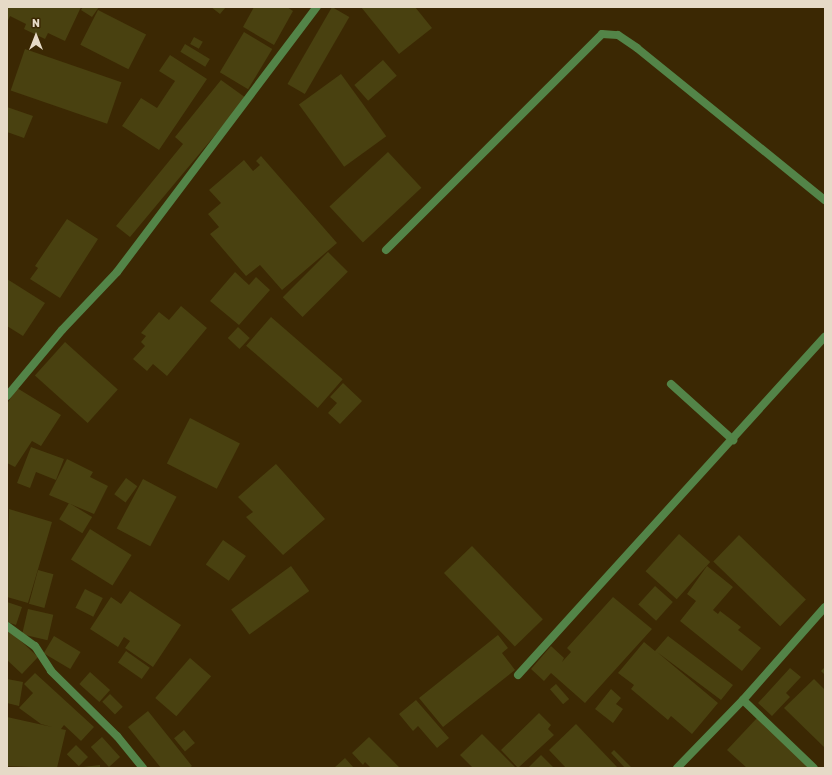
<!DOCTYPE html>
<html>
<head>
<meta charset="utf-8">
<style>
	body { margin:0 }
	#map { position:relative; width:832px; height:775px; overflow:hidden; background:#3b2803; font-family:Rubik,sans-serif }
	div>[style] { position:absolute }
	.building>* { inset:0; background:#494110; transform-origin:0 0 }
	.street>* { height:8px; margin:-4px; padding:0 4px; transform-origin:4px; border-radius:4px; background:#538448 }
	span { translate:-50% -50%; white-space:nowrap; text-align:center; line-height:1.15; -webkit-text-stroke:3px #3b2803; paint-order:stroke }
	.frame { position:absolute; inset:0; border:8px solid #e6dac7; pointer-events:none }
	.north { position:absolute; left:16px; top:16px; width:40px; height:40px; -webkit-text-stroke:3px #3b2803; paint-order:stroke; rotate:0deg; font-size:11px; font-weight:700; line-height:16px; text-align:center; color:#e6dac7 }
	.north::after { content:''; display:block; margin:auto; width:14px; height:18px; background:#e6dac7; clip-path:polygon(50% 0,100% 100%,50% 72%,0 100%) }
</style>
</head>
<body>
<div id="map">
	<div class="building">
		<i style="clip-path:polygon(7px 7px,81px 7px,65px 41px,48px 33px,45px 39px,24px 29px,26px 24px,10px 16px,7px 23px)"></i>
		<i style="clip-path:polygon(83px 7px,99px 7px,92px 17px,81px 10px)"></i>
		<i style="clip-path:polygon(211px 7px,226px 7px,220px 14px)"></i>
		<i style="clip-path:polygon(254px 7px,287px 7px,293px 11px,274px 45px,243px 27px)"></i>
		<i style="left:332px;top:7px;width:20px;height:89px;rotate:30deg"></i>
		<i style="clip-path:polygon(361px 7px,415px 7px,432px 28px,399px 54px)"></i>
		<i style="left:98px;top:10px;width:54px;height:39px;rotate:27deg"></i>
		<i style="left:244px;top:32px;width:33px;height:47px;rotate:31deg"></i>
		<i style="left:194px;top:37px;width:10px;height:8px;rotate:29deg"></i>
		<i style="left:185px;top:44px;width:29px;height:9px;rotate:31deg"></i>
		<i style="left:25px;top:49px;width:102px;height:44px;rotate:19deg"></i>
		<i style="clip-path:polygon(170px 55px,207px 79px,159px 150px,122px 126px,141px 98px,157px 108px,175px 81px,159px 71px)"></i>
		<i style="left:383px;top:60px;width:21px;height:38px;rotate:49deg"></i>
		<i style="left:341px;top:74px;width:77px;height:52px;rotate:54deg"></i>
		<i style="clip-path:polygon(221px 80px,246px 98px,130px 237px,116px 226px,183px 144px,175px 137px)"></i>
		<i style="clip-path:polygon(7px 107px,33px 116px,24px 138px,7px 132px)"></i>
		<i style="left:388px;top:152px;width:49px;height:80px;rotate:47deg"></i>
		<i style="clip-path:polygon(261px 156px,337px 243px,282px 290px,260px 265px,246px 276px,210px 234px,219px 227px,208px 214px,221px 203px,209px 190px,244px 160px,253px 171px,260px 165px,256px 161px)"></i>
		<i style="clip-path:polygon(67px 219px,98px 239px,60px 298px,30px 279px,38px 268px,35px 266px)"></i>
		<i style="left:328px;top:252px;width:28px;height:64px;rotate:45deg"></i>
		<i style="clip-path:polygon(235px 272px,249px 285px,256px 277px,270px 290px,239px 325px,210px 301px)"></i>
		<i style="clip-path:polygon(7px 279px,45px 303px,23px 336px,7px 326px)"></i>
		<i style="clip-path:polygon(181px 306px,207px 328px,167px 376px,153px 364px,147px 371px,133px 359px,145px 346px,141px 342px,146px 336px,141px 333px,159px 312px,169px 320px)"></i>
		<i style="left:271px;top:317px;width:95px;height:38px;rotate:41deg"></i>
		<i style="left:238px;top:327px;width:16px;height:15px;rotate:43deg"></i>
		<i style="left:65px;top:342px;width:71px;height:45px;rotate:42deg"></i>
		<i style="clip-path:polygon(343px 383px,362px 401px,340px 424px,328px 413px,337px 403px,330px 397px)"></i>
		<i style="clip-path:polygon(17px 388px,61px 415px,41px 446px,32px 441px,15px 467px,7px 463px,7px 404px)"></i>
		<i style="left:190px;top:418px;width:56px;height:51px;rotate:27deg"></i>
		<i style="clip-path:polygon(31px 447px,64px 459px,56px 480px,36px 472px,30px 488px,17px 483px)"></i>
		<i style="clip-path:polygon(67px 459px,93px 472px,90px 477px,108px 486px,94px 514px,49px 495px)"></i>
		<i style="clip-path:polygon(276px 464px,325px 519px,283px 555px,246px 517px,253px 512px,238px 497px)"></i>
		<i style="left:126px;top:478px;width:14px;height:20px;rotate:36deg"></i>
		<i style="left:143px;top:479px;width:38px;height:56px;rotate:28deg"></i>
		<i style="left:69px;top:503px;width:27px;height:19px;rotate:31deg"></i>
		<i style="clip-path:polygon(9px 509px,52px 522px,28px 603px,7px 597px)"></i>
		<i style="left:90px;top:529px;width:49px;height:36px;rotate:32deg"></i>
		<i style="left:679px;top:534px;width:42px;height:50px;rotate:42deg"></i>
		<i style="left:739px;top:535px;width:93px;height:37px;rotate:44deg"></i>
		<i style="left:223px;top:540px;width:28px;height:30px;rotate:35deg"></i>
		<i style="left:472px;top:546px;width:102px;height:39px;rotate:46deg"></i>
		<i style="left:291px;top:566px;width:31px;height:74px;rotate:54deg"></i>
		<i style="clip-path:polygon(707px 566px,733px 587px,713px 610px,718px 614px,720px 611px,741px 627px,738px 630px,761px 648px,742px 671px,680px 621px,696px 601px,687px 594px)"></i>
		<i style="left:38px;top:570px;width:16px;height:35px;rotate:15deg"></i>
		<i style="left:655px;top:586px;width:24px;height:25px;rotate:42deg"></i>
		<i style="left:85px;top:589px;width:20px;height:21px;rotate:27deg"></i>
		<i style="clip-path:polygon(130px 591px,181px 625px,153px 667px,125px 648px,130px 641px,124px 637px,118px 647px,90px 629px,111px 597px,121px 604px)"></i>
		<i style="clip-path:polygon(613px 597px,652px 629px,585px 703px,551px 673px,544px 681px,531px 669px,551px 646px,564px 658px,562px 662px,571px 652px,567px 648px)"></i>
		<i style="clip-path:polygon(7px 602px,22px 607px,16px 625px,7px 622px)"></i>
		<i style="left:28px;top:609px;width:26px;height:26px;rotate:13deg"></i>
		<i style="clip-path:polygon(7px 628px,38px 657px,22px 674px,7px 660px)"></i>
		<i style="clip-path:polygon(498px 635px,508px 648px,502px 653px,515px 670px,443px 727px,419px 698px)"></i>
		<i style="left:54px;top:636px;width:31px;height:20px;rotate:31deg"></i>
		<i style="clip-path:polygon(668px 636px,733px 685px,721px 700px,657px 652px,718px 703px,692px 734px,671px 716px,668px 720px,631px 689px,634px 685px,618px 673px,644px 642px,655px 651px)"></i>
		<i style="left:126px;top:651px;width:29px;height:14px;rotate:35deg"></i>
		<i style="left:190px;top:658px;width:28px;height:53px;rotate:41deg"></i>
		<i style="clip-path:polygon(825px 667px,825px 675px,821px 671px)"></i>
		<i style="clip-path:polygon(790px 668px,801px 677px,786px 693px,790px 697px,772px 716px,758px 703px)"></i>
		<i style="left:90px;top:672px;width:27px;height:16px;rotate:42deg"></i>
		<i style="clip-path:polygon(35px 673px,94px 727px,81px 741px,64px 725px,61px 729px,66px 730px,57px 768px,7px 766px,7px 717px,52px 727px,41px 724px,19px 708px,33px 693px,24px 684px)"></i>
		<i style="clip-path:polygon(7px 679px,23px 682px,19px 706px,7px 703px)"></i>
		<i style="clip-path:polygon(814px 679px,825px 690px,825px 748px,784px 708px)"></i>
		<i style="left:556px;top:684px;width:20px;height:8px;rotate:49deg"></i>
		<i style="clip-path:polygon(611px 689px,621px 698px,616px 704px,623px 709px,613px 723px,595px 709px)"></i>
		<i style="left:110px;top:694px;width:18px;height:11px;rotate:45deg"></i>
		<i style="clip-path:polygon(416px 700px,449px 738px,437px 748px,418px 726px,413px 731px,399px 714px)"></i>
		<i style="clip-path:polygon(148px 711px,192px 766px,189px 768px,161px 768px,128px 727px)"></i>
		<i style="clip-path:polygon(539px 713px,551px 725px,548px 729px,554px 735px,518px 768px,501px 750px)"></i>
		<i style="clip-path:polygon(757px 718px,812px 768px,747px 768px,727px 750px)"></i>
		<i style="clip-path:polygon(576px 724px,618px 768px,566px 768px,549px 750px)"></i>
		<i style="left:184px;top:730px;width:17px;height:13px;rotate:50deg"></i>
		<i style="clip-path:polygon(482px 734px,516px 768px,473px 768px,460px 755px)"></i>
		<i style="left:102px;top:737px;width:27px;height:15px;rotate:48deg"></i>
		<i style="clip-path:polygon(369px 737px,400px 768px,371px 768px,365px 762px,363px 765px,352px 753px)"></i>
		<i style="left:76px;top:745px;width:17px;height:13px;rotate:45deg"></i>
		<i style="clip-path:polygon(614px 750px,631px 767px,630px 768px,625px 768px,611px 753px)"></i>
		<i style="clip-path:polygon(541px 755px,554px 768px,528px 768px)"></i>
		<i style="clip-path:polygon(345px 758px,354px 768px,334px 768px)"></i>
		<i style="clip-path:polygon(100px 765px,100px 768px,83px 768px,83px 767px)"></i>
	</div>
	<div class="street">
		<i style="left:386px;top:250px;width:305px;rotate:-45deg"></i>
		<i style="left:602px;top:34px;width:16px;rotate:4deg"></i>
		<i style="left:618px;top:35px;width:23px;rotate:34deg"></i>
		<i style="left:637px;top:48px;width:242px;rotate:39deg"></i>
		<i style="left:671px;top:384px;width:84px;rotate:42.1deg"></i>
		<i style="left:7px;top:396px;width:86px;rotate:-50.2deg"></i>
		<i style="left:62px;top:330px;width:80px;rotate:-46.5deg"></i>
		<i style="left:117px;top:272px;width:332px;rotate:-53deg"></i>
		<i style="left:7px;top:626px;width:34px;rotate:36deg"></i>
		<i style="left:35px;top:646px;width:30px;rotate:57deg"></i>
		<i style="left:51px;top:671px;width:93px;rotate:44.6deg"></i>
		<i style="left:117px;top:736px;width:41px;rotate:50.9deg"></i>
		<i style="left:518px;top:675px;width:457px;rotate:-47.8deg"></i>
		<i style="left:743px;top:700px;width:98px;rotate:43.8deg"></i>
		<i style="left:677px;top:768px;width:95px;rotate:-45.9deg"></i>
		<i style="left:743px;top:700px;width:124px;rotate:-48.6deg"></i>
	</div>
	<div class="frame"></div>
	<div class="north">N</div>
</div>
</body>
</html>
